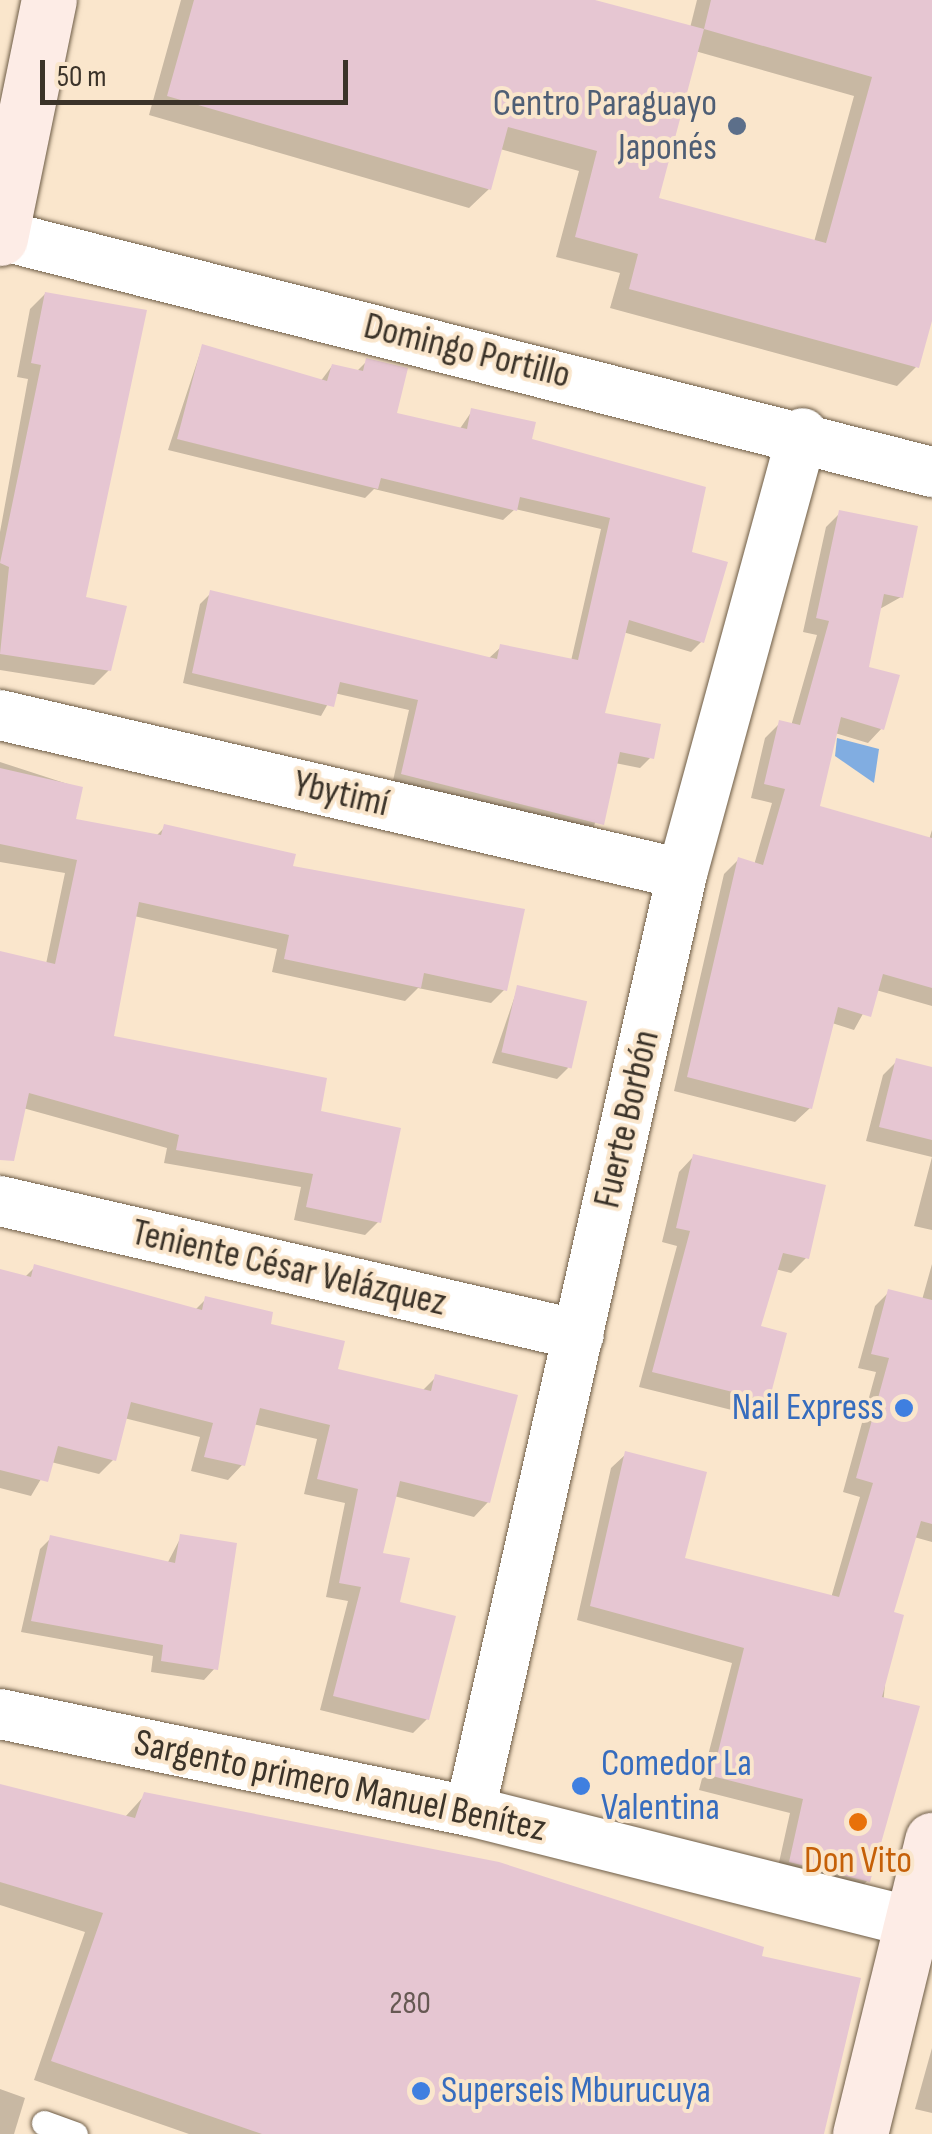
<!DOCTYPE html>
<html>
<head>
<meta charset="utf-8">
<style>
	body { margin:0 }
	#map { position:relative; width:932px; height:2134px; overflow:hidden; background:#fae6cc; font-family:"Sofia Sans Condensed",sans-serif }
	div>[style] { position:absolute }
	.water>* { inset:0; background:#81ade1 }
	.shadow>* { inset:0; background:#0003 }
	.building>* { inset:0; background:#e6c6d2; transform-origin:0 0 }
	.roads { filter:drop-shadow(0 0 2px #6d5c46) drop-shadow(0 0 2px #6d5c46) }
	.lane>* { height:25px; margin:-12.5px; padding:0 12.5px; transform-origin:12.5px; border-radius:12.5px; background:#fff }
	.street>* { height:50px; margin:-25px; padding:0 25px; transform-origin:25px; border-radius:25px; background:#fff }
	.secondary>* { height:55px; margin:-27.5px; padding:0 27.5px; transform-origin:27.5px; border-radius:27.5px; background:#fdece6 }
	.dots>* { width:28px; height:28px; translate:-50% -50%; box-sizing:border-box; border:5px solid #fae6cc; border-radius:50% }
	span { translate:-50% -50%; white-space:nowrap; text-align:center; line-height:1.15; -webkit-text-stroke:8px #fae6cc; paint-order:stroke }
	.number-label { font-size:32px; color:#665853 }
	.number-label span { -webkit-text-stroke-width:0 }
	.service-label { font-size:38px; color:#4e5e75 }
	.right { translate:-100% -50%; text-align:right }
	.street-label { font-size:38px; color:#3b3329 }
	.shop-label { font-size:38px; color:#366cbe }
	.left { translate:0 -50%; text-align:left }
	.food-label { font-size:38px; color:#c56008 }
	.scale { position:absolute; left:40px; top:60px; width:308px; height:45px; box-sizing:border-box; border:5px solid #3b3329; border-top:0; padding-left:12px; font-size:30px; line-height:35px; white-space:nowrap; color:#3b3329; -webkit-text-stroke:8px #fae6cc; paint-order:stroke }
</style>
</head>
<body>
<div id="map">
	<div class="water">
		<i style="clip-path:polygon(837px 738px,879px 749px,874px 783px,835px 756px)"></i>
	</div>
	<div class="shadow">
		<i style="clip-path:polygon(evenodd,181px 0,585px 0,690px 28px,697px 0,932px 0,932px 312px,917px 366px,897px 386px,610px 308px,620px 273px,556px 257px,579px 171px,500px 149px,489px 189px,469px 208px,149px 115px,181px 0,695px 51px,854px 96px,814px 242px,656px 199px,695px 51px)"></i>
		<i style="clip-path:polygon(45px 294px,83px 598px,109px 670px,94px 685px,0 670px,0 532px,28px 379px,17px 377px,30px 309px)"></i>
		<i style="clip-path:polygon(202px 347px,320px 382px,332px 366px,356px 372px,367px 361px,394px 415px,459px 430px,472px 411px,689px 554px,702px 641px,691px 652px,623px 632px,601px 715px,651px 757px,640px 768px,615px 763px,591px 835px,392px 785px,409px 710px,334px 693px,321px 716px,183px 683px,200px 604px,211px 593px,488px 659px,501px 647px,571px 661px,601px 529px,515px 509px,503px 520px,374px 489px,365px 498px,168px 450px)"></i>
		<i style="clip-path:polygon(840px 513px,901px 597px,878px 610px,866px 668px,882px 728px,868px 743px,835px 733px,817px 808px,929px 840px,932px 830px,932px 1006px,876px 990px,854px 1030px,832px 1023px,810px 1108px,795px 1122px,674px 1091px,724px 874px,738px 860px,754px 865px,772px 803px,751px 798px,765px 738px,780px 723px,791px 726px,817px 635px,803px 632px,826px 527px)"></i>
		<i style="clip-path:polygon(0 762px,80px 788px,73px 821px,155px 837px,165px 827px,290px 868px,505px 989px,491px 1003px,418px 988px,405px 1001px,272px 972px,277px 949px,134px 916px,111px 1038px,318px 1113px,379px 1221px,365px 1235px,294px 1220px,301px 1187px,164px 1163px,167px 1148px,23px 1108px,0 1140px,0 954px,46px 964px,65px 873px,0 862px)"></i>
		<i style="clip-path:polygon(518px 987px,568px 1068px,557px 1079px,492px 1063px)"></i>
		<i style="clip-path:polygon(897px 1061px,932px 1069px,932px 1230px,914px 1226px,932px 1157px,866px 1141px,883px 1075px)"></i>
		<i style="clip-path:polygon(694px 1156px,806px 1258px,791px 1273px,775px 1269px,758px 1328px,767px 1400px,752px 1415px,639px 1387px,677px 1246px,662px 1242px,679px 1172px)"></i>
		<i style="clip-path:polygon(932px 1264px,932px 1542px,914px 1537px,891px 1614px,868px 1880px,854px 1895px,776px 1876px,790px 1813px,699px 1790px,732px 1663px,577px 1620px,611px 1468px,626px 1454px,682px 1560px,831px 1598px,860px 1497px,843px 1492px,876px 1372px,858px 1368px,875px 1306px,889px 1292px,922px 1300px)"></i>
		<i style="clip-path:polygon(35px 1267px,194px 1311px,206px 1299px,268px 1326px,335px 1371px,421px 1392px,436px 1377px,488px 1502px,474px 1517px,394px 1496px,380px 1555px,427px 1719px,413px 1733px,320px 1710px,348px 1601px,326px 1597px,345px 1503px,304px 1494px,317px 1439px,253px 1424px,242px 1465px,228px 1480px,191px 1471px,200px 1437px,124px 1418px,113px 1460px,99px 1474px,51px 1462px,31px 1496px,0 1488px,0 1272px,24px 1278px)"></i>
		<i style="clip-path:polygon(181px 1537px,215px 1668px,204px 1680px,151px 1672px,153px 1656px,21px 1632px,40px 1549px,51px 1538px,167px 1564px)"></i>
		<i style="clip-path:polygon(0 1787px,125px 1817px,145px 1795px,758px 1958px,821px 2134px,189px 2134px,34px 2080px,85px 1932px,0 1905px)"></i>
		<i style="clip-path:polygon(932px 2048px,932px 2113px,915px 2109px)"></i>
		<i style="clip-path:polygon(0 2089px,25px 2098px,14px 2134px,0 2134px)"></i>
	</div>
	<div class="building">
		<i style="clip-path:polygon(evenodd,194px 0,595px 0,704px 29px,711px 0,932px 0,932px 321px,919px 368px,629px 289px,638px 254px,575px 237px,597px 151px,508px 127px,491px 190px,167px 96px,194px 0,704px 29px,872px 77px,826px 243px,659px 198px,704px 29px)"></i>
		<i style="clip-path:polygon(45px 292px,147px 310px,86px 597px,127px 606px,111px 671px,0 654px,9px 567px,0 563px,41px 365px,31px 363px)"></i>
		<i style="clip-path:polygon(202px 344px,327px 381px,332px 364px,363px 371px,366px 358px,408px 368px,397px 413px,467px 429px,471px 408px,536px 422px,532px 439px,706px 487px,692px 552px,728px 562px,704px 643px,629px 620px,605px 713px,661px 724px,654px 759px,620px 752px,604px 825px,401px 774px,418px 700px,340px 682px,334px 707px,192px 673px,210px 590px,497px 659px,500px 644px,578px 660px,610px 518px,520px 497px,517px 511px,381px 478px,378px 489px,177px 439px)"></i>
		<i style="clip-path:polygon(839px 510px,918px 526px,903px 598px,884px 594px,869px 667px,900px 675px,884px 730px,841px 717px,820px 806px,932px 838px,932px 988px,883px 974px,871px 1017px,838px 1007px,812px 1109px,687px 1077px,738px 857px,763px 865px,785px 789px,764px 784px,779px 720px,800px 725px,829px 621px,816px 618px)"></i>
		<i style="clip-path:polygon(0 768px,83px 787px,76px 819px,161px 835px,164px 824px,296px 854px,293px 866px,525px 909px,507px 991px,424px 973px,421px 988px,284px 959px,289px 935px,139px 902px,114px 1036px,327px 1078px,321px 1111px,401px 1128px,381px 1223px,306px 1207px,313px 1174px,176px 1150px,179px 1135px,29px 1093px,14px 1161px,0 1160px,0 951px,55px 964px,77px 860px,0 844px)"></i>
		<i style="left:517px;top:985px;width:72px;height:69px;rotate:13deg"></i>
		<i style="clip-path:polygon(896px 1058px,932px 1067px,932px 1140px,879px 1127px)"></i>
		<i style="clip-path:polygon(693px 1154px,826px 1185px,809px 1259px,783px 1253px,761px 1326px,787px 1333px,769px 1401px,652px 1372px,690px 1231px,676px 1228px)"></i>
		<i style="clip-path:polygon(34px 1264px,202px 1310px,205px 1296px,273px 1312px,271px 1324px,345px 1341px,338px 1369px,431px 1391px,435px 1374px,518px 1395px,490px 1503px,400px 1481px,383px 1553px,410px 1558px,400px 1602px,456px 1616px,429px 1720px,333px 1696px,361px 1587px,339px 1583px,358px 1489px,317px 1479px,330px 1425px,260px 1408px,245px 1466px,204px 1457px,213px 1423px,131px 1402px,116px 1461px,58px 1446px,48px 1482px,0 1470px,0 1269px,31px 1277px)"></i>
		<i style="clip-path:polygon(888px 1289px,932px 1300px,932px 1524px,921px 1521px,894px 1612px,904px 1615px,882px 1697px,920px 1706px,870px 1882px,789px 1862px,803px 1799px,712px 1776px,744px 1648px,590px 1606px,625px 1451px,707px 1472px,685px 1558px,839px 1597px,873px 1483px,856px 1478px,889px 1358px,871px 1354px)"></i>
		<i style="clip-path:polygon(180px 1534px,237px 1543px,218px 1670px,161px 1661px,163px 1645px,31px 1621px,50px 1535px,175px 1563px)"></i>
		<i style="clip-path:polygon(0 1784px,135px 1818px,144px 1792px,499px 1862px,764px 1947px,762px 1956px,861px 1978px,824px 2134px,262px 2134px,51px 2061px,103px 1913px,0 1882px)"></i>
	</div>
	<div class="roads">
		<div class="lane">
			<i style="left:44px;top:2123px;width:33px;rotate:20deg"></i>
		</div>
		<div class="street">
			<i style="left:0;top:235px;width:962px;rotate:14.27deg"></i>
			<i style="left:0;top:715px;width:700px;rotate:13.12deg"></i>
			<i style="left:0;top:1201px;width:594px;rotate:13.03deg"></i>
			<i style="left:0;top:1714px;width:480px;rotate:11.7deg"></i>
			<i style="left:470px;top:1811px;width:456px;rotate:14.1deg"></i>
			<i style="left:470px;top:1811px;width:961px;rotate:-77.25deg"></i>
			<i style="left:682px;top:874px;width:457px;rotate:-74.7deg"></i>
		</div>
		<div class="secondary">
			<i style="left:0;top:238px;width:243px;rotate:-78.4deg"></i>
			<i style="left:860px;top:2134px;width:303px;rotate:-76.2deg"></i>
		</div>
	</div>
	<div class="dots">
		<i style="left:737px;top:126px;background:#5c6f8a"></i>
		<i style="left:904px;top:1408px;background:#3f7fe0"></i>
		<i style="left:581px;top:1786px;background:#3f7fe0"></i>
		<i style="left:858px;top:1822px;background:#e8710a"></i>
		<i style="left:421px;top:2091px;background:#3f7fe0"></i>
	</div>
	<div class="number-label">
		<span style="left:410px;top:2004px">280</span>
	</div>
	<div class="service-label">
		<span class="right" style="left:717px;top:126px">Centro Paraguayo<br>Japonés</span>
	</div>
	<div class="street-label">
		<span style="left:467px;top:351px;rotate:14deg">Domingo Portillo</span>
		<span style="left:341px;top:794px;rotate:13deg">Ybytimí</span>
		<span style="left:627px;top:1119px;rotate:-77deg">Fuerte Borbón</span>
		<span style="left:289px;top:1268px;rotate:13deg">Teniente César Velázquez</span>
		<span style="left:340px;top:1786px;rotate:12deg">Sargento primero Manuel Benítez</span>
	</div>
	<div class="shop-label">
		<span class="right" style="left:884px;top:1408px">Nail Express</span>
		<span class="left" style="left:601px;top:1786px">Comedor La<br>Valentina</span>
		<span class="left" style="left:441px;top:2091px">Superseis Mburucuya</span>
	</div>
	<div class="food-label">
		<span style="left:858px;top:1861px">Don Vito</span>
	</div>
	<div class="scale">50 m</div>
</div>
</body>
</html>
